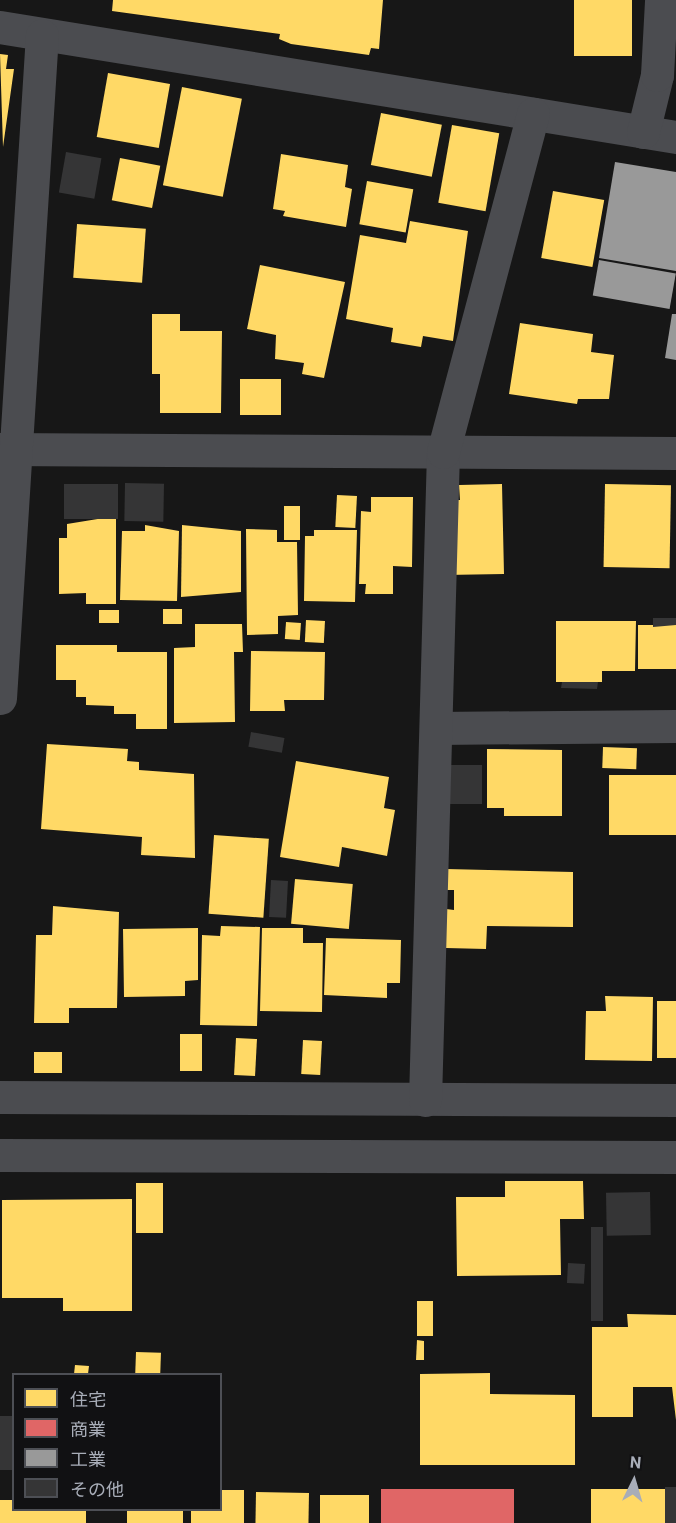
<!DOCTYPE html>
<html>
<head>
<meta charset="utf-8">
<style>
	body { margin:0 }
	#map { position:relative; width:676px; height:1523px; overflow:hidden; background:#171717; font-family:Roboto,"Noto Sans JP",sans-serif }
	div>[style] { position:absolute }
	.homes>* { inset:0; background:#ffd966; transform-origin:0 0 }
	.shops>* { inset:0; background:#e06666; transform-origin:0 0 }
	.industry>* { inset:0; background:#999; transform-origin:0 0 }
	.building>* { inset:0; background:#353536; transform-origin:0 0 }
	.street>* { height:33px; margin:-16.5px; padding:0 16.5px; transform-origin:16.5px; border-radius:16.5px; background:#4b4c50 }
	span { translate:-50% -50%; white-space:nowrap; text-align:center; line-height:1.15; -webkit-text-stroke:6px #111113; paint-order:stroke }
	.legend { position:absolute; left:12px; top:1373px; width:210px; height:138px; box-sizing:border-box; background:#111113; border:2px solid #4d4f55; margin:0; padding:8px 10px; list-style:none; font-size:18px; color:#a8adb8 }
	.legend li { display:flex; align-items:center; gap:12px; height:30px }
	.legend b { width:30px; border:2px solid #4d4f55 }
	.north { position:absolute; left:604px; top:1451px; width:60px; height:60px; -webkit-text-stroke:4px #111113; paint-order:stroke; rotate:5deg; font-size:16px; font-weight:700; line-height:24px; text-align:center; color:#a8adb8 }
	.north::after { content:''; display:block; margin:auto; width:21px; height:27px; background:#a8adb8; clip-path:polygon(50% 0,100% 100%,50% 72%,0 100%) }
</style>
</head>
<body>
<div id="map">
	<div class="homes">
		<i style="clip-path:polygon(113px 0,383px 0,379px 49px,371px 48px,369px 55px,291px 44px,279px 39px,280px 34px,112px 11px)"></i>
		<i style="left:574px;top:0;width:58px;height:56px"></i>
		<i style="clip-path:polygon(0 54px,8px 55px,6px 69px,14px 69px,3px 147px)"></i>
		<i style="left:108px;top:73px;width:63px;height:65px;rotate:10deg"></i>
		<i style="left:182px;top:87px;width:61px;height:100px;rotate:11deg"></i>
		<i style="left:381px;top:113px;width:62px;height:53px;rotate:11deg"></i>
		<i style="left:452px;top:125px;width:48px;height:79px;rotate:10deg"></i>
		<i style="clip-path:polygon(281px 154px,348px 165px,345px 187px,352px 189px,346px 227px,283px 216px,285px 211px,273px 209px)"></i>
		<i style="left:120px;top:158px;width:41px;height:43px;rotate:11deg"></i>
		<i style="left:367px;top:181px;width:47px;height:44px;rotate:10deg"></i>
		<i style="left:553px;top:191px;width:52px;height:68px;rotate:10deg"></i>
		<i style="clip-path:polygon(410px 221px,468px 231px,453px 341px,423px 336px,421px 347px,391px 342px,393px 328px,346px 319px,360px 235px,406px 243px)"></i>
		<i style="left:77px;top:224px;width:69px;height:54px;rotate:4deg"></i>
		<i style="clip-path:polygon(260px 265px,345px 282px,324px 378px,302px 374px,304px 363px,275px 359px,276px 335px,247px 329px)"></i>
		<i style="clip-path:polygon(152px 314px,180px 314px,180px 331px,222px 331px,221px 413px,160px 413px,160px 374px,152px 374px)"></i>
		<i style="clip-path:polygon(520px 323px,593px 334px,591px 352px,614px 355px,609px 399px,578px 399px,577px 404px,509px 394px)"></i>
		<i style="left:281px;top:379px;width:36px;height:41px;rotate:90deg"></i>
		<i style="clip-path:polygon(502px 484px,504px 574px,445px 575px,444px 500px,460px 500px,459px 485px)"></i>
		<i style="left:605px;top:484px;width:66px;height:83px;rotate:1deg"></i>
		<i style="left:337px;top:495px;width:20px;height:32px;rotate:3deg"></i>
		<i style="clip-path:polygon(371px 497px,413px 497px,412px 567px,393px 566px,393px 594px,365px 594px,366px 584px,359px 584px,361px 511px,371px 512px)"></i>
		<i style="left:284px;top:506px;width:16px;height:34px"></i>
		<i style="clip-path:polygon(116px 516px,116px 604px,86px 604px,86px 593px,59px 594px,59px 538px,67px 538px,67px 524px)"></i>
		<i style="clip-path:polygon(145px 525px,179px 531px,177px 601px,120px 600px,122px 531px,145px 531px)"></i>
		<i style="clip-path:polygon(182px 525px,241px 531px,241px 592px,181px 597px)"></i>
		<i style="clip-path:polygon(246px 529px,277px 530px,277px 542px,297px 542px,298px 615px,278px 616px,278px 634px,247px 635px)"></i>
		<i style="clip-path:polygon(314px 530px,357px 530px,355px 602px,304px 601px,305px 536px,314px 536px)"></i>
		<i style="left:163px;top:609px;width:19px;height:15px"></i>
		<i style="left:119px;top:610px;width:13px;height:20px;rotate:90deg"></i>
		<i style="left:306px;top:620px;width:19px;height:22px;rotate:3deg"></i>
		<i style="clip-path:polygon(556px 621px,636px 621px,635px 671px,602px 671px,602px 682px,556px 682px)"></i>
		<i style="left:286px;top:622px;width:15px;height:17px;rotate:4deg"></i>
		<i style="clip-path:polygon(195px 624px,242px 624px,243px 652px,234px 652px,235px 722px,174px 723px,174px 648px,195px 647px)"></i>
		<i style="left:676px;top:625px;width:44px;height:38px;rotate:90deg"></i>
		<i style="clip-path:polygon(56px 645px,117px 645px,117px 652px,167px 652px,167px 729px,136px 729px,136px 714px,114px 714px,114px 706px,86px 705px,86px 697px,76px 697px,76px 680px,56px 680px)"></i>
		<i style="clip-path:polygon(251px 651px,325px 652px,324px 700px,284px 700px,285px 711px,250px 711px)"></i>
		<i style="clip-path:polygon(47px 744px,128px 749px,127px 761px,139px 762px,139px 770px,194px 774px,195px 858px,141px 855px,142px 837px,41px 829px)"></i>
		<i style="left:603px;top:747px;width:34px;height:21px;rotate:2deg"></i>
		<i style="clip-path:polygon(487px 749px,562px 750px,562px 816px,504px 816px,504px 808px,487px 808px)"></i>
		<i style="clip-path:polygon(296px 761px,389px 777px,384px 808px,395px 810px,387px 856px,342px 847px,339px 867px,280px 857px)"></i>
		<i style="left:676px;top:775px;width:60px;height:67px;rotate:90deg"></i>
		<i style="left:214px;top:835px;width:55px;height:79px;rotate:4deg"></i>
		<i style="clip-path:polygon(446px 869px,573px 872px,573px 927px,487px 926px,486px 949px,446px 948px,446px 909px,454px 910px,454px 890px,447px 890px)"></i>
		<i style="left:295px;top:879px;width:58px;height:45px;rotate:5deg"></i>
		<i style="clip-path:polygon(53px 906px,119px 912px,117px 1008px,69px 1008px,69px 1023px,34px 1023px,36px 935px,52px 935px)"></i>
		<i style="clip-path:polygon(221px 926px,260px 927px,257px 1026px,200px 1025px,202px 935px,220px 936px)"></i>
		<i style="clip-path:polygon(198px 928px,198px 980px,185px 981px,185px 996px,124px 997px,123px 929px)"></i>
		<i style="clip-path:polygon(262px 928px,303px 928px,303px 943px,323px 943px,322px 1012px,260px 1011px)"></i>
		<i style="clip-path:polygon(326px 938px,401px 940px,400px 983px,387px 983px,387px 998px,324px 995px)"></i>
		<i style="clip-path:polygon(605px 996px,653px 997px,652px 1061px,585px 1060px,586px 1011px,606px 1011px)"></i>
		<i style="left:657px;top:1001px;width:19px;height:57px"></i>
		<i style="left:180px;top:1034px;width:22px;height:37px"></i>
		<i style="left:236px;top:1038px;width:21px;height:37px;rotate:3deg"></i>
		<i style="left:303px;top:1040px;width:19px;height:34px;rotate:3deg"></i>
		<i style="left:34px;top:1052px;width:28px;height:21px"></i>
		<i style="clip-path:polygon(505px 1181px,583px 1181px,584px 1219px,560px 1219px,561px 1275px,457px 1276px,456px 1197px,505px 1197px)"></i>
		<i style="left:136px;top:1183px;width:27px;height:50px"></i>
		<i style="clip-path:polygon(132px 1199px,132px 1311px,63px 1311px,63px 1298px,2px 1298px,2px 1200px)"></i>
		<i style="left:417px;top:1301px;width:16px;height:35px"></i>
		<i style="clip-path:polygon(627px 1314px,676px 1315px,676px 1420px,672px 1387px,633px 1387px,633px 1417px,592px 1417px,592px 1327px,628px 1327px)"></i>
		<i style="clip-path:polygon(417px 1340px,424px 1341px,424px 1360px,416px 1360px)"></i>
		<i style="left:136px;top:1352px;width:25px;height:22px;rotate:2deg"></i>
		<i style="clip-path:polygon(75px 1365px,89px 1366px,88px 1374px,74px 1374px)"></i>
		<i style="clip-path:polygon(490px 1373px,490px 1394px,575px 1395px,575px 1465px,420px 1465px,420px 1374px)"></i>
		<i style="left:591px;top:1489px;width:74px;height:34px"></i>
		<i style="clip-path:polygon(220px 1490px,244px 1490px,244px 1523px,191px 1523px,191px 1510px,220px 1510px)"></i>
		<i style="left:256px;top:1492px;width:53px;height:31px;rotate:1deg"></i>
		<i style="left:320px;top:1495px;width:49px;height:28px"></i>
		<i style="clip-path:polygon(0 1500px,14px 1500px,14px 1510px,86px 1510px,86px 1523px,0 1523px)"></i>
		<i style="left:127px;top:1510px;width:56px;height:13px"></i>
	</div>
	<div class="shops">
		<i style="left:381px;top:1489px;width:133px;height:34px"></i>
	</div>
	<div class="industry">
		<i style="clip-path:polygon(615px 162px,676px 172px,676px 271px,599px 258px)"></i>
		<i style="left:599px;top:260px;width:78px;height:36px;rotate:10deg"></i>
		<i style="clip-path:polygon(672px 314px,676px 314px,676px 360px,665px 358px)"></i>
	</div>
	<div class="building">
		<i style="left:66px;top:152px;width:36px;height:41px;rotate:10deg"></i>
		<i style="left:125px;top:483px;width:39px;height:38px;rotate:1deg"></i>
		<i style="left:118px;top:484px;width:35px;height:54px;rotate:90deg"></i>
		<i style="clip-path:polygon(653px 618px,676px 618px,676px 625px,653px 627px)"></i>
		<i style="clip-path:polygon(562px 682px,598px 682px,597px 689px,561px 688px)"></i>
		<i style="left:251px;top:732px;width:34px;height:15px;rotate:10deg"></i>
		<i style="left:446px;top:765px;width:36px;height:39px"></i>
		<i style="left:271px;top:880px;width:17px;height:37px;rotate:3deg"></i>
		<i style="left:650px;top:1192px;width:43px;height:44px;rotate:89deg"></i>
		<i style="left:591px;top:1227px;width:12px;height:94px"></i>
		<i style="left:568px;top:1263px;width:17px;height:20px;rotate:3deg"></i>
		<i style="left:0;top:1416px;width:14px;height:54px"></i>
		<i style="left:665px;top:1487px;width:11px;height:36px"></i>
	</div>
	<div class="street">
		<i style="left:0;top:27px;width:685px;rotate:9.24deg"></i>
		<i style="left:643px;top:132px;width:59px;rotate:-76.2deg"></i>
		<i style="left:657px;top:75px;width:75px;rotate:-86.9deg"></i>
		<i style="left:0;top:449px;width:676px;rotate:0.34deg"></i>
		<i style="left:0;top:698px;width:664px;rotate:-86.38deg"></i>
		<i style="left:436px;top:728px;width:240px;rotate:-0.5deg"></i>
		<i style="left:0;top:1097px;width:676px;rotate:0.25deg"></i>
		<i style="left:425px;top:1100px;width:648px;rotate:-88.41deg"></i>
		<i style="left:443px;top:452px;width:350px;rotate:-75.1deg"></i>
		<i style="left:0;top:1155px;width:676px;rotate:0.17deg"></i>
	</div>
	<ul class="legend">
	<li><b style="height:16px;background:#ffd966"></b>住宅</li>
	<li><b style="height:16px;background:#e06666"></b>商業</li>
	<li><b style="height:16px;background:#999"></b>工業</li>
	<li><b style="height:16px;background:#353536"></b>その他</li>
	</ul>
	<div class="north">N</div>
</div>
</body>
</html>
